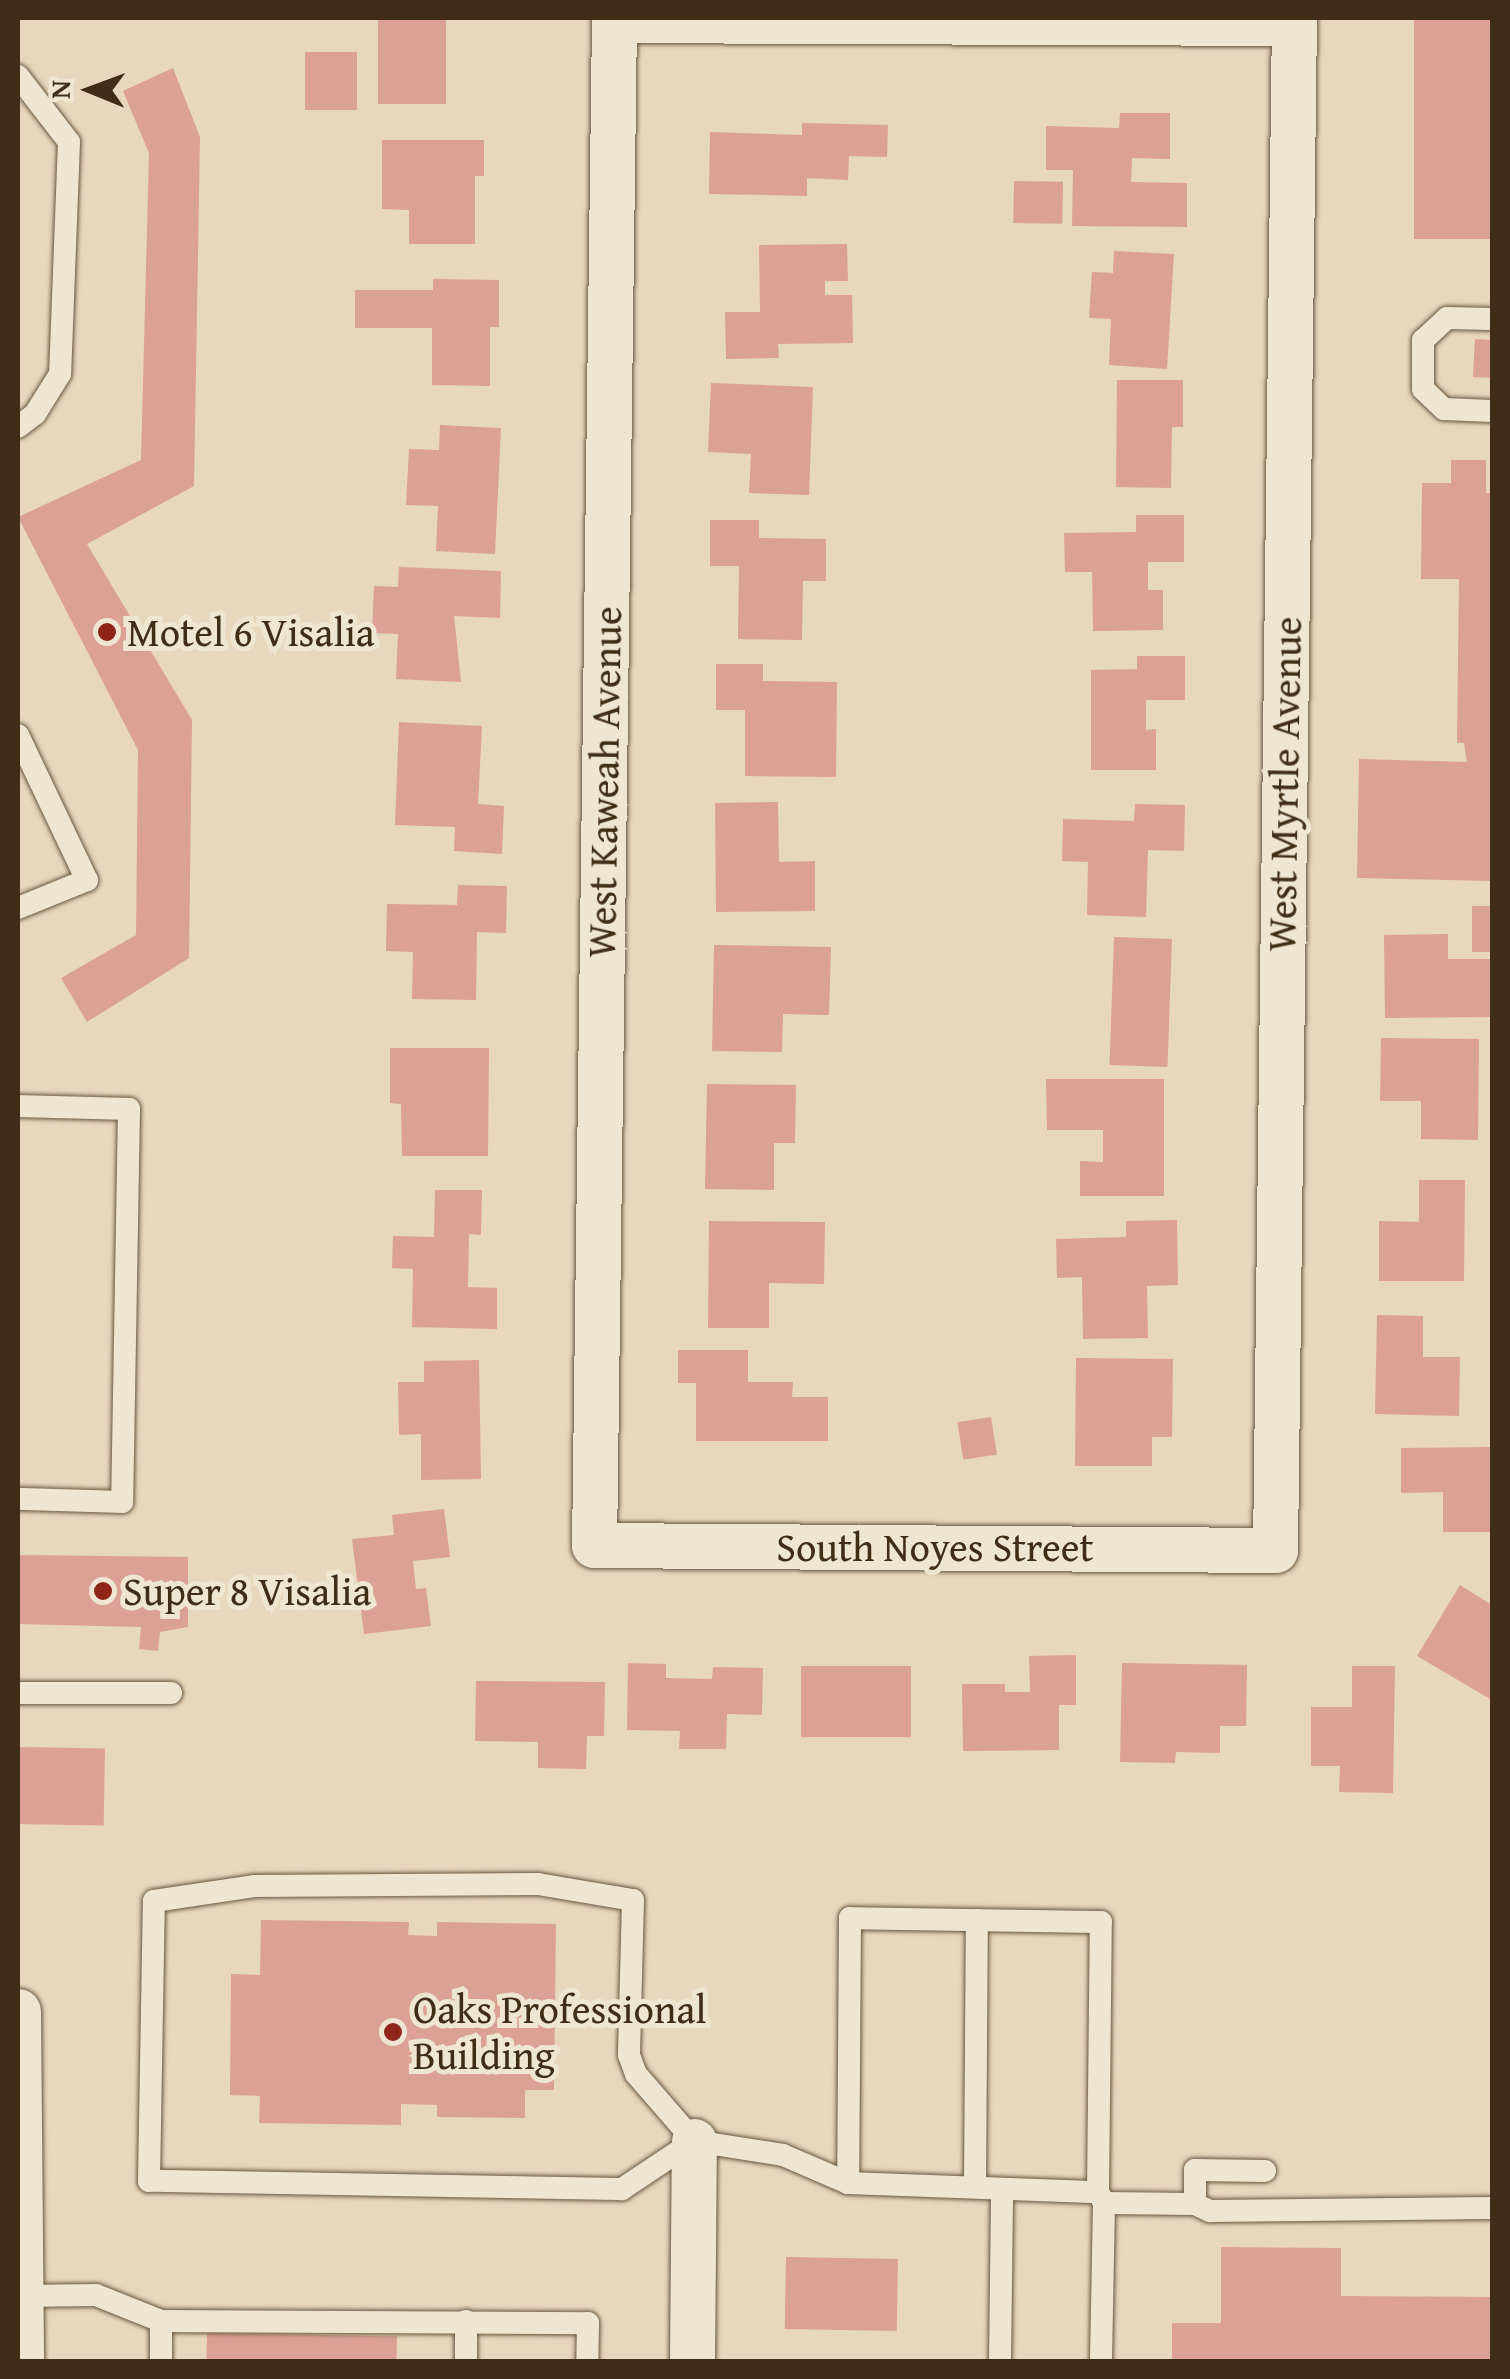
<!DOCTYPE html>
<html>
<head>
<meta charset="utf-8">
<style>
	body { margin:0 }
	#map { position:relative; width:1510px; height:2379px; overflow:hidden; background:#e7d7bc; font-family:"Gentium Book Plus",serif }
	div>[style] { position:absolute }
	.building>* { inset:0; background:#daa194; transform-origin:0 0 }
	.roads { filter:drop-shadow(0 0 2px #695840) drop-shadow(0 0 2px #695840) }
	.service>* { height:22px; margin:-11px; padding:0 11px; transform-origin:11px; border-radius:11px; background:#efe5d3 }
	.minor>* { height:45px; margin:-22.5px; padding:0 22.5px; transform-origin:22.5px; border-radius:22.5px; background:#efe5d3 }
	.dots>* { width:28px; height:28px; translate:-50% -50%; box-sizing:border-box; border:5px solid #efe5d3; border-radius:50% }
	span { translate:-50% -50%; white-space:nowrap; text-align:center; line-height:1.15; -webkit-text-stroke:10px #efe5d3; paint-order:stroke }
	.poi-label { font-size:40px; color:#3f2d17 }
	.left { translate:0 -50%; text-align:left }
	.street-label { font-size:40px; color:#3f2d17 }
	.frame { position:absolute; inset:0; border:20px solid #3f2d17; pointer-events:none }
	.north { position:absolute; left:40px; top:40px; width:100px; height:100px; -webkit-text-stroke:8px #efe5d3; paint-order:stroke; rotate:271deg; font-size:28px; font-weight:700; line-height:40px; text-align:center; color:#3f2d17 }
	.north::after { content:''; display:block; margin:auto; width:35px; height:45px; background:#3f2d17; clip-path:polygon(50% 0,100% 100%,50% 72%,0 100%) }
</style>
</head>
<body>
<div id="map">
	<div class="building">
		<i style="left:378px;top:18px;width:68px;height:86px"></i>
		<i style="left:1414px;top:18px;width:78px;height:221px"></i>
		<i style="left:305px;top:52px;width:52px;height:58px"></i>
		<i style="clip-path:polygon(173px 68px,200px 137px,194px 486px,87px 544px,192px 720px,189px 958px,87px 1022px,61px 978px,136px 935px,138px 750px,18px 517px,141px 460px,149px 153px,123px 91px)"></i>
		<i style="clip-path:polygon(1120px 113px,1170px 113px,1170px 159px,1132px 158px,1131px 182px,1187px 183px,1187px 227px,1072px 226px,1073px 170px,1046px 170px,1046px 126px,1119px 128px)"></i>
		<i style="clip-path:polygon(802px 123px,888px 125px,887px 157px,849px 156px,848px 180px,807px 178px,807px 196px,709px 194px,710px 132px,802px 135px)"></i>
		<i style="clip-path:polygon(382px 140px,484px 140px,484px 176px,475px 176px,475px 244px,409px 244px,409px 210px,382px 209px)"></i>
		<i style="left:1014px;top:181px;width:49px;height:42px;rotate:1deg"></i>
		<i style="clip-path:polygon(847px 244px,848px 281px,825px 281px,825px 295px,852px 295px,853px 343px,778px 344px,779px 358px,726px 359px,725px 312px,760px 312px,759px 245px)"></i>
		<i style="clip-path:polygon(1114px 251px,1174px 254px,1167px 369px,1109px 365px,1111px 319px,1089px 318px,1092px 272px,1113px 273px)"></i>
		<i style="clip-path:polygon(433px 279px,499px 280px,499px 327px,490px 327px,490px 386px,432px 385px,432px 328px,355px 328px,355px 290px,433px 290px)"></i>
		<i style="left:1475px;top:339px;width:17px;height:38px;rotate:3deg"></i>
		<i style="clip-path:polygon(1117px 380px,1183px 380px,1183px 427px,1172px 427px,1171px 488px,1116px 487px)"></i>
		<i style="clip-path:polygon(711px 383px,813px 387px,809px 495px,749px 493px,751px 454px,708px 452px)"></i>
		<i style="clip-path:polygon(440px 425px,501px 428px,495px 554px,436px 551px,438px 506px,406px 505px,409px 449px,439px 450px)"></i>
		<i style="clip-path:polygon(1451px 460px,1486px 460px,1486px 493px,1492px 493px,1492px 881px,1357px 878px,1359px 759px,1467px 762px,1464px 743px,1457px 743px,1459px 579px,1421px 579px,1422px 483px,1451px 483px)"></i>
		<i style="clip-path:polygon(1136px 515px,1184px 515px,1184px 562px,1148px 562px,1148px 590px,1163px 590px,1163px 630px,1093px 631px,1092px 572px,1065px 572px,1064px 533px,1136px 532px)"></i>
		<i style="clip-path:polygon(710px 520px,759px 520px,759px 538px,826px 539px,826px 581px,803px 581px,802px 640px,738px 639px,739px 566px,710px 566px)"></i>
		<i style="clip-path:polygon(399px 567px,501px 571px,500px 618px,454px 616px,461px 682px,396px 679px,398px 634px,372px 633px,374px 586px,398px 587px)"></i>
		<i style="clip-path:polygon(1137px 656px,1185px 656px,1185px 700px,1146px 700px,1146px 730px,1156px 729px,1156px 770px,1091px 770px,1091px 670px,1137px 669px)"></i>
		<i style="clip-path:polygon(716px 664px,763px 664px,763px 681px,837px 682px,836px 777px,745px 776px,745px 710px,716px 710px)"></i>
		<i style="clip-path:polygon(399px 722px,482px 726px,478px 804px,504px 806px,502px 854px,454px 851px,455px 827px,395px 825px)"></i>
		<i style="clip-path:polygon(778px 802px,779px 862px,815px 861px,815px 911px,716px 912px,715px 803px)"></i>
		<i style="clip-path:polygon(1135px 804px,1185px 805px,1184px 851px,1148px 850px,1146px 917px,1087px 915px,1088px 862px,1062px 861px,1063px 819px,1134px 821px)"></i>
		<i style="clip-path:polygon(458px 885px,507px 886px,506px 933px,477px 932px,476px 1000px,412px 999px,413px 952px,386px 951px,387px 904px,457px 905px)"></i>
		<i style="left:1472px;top:906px;width:20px;height:46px"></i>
		<i style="clip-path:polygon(1448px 934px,1448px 959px,1492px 959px,1492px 1017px,1385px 1018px,1384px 935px)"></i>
		<i style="left:1114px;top:937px;width:58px;height:128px;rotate:2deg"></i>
		<i style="clip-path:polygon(714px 945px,831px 947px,829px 1015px,783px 1014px,782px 1052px,712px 1051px)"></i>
		<i style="clip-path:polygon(1381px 1038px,1479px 1039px,1478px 1140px,1421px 1139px,1421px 1101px,1380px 1101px)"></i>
		<i style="clip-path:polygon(390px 1048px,489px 1048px,488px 1156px,402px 1156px,401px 1104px,390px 1103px)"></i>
		<i style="clip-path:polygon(1046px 1079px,1164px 1079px,1164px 1196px,1080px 1196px,1080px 1161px,1103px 1162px,1103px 1130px,1047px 1130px)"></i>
		<i style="clip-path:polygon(707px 1084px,796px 1085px,795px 1143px,774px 1143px,774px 1190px,705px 1189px)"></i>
		<i style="clip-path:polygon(1419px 1180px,1465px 1180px,1464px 1281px,1379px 1281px,1379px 1221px,1419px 1222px)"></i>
		<i style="clip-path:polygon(435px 1190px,482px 1190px,481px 1235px,469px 1234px,468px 1287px,497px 1288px,497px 1329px,412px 1327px,413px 1269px,392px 1268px,393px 1236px,434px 1237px)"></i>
		<i style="clip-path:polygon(1177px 1220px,1178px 1285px,1147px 1286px,1148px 1338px,1083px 1339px,1082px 1277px,1057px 1278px,1056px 1239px,1126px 1237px,1126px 1221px)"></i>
		<i style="clip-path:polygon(709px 1221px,825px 1222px,824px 1284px,769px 1283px,769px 1328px,708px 1328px)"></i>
		<i style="clip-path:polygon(1377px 1315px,1423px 1316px,1423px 1357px,1460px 1357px,1459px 1416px,1375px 1414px)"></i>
		<i style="clip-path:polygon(678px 1350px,748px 1350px,748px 1382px,793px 1382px,792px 1397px,828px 1397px,828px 1441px,696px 1441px,696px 1383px,678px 1383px)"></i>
		<i style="clip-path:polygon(1076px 1358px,1173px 1359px,1172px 1437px,1152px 1437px,1152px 1466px,1075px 1466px)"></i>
		<i style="clip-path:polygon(479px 1360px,481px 1479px,421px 1480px,421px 1434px,399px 1435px,398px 1382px,424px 1382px,424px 1361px)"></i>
		<i style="left:991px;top:1417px;width:38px;height:34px;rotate:81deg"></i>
		<i style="clip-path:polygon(1492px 1447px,1492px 1532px,1443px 1532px,1443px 1492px,1401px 1493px,1401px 1448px)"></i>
		<i style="clip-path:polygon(444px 1509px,450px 1557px,413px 1561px,416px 1589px,426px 1588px,431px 1626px,364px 1634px,352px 1539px,394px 1535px,392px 1515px)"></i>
		<i style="clip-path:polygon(18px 1555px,188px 1557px,188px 1627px,160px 1632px,158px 1651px,139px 1649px,141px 1627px,18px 1624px)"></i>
		<i style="clip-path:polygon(1460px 1585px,1492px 1605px,1490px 1699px,1417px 1656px)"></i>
		<i style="clip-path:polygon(1076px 1655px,1076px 1705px,1059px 1705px,1059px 1750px,963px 1751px,962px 1684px,1005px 1684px,1005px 1692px,1030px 1692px,1029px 1656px)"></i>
		<i style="clip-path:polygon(628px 1663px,666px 1664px,666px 1678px,712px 1679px,713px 1667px,763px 1668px,762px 1715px,727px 1714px,726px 1749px,679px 1749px,680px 1731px,627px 1730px)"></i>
		<i style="clip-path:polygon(1122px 1663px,1247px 1665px,1246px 1726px,1220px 1726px,1220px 1753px,1176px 1752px,1175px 1763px,1120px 1762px)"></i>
		<i style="left:801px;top:1666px;width:110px;height:71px"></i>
		<i style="clip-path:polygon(1352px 1666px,1395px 1666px,1393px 1793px,1339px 1792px,1340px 1766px,1311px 1766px,1311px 1707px,1352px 1707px)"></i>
		<i style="clip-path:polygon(476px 1681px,605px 1682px,604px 1736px,587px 1736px,586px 1769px,538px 1768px,538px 1742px,475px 1741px)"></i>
		<i style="left:18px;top:1747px;width:87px;height:77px;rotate:1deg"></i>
		<i style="clip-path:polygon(261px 1920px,409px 1922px,408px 1935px,437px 1936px,437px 1922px,556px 1924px,554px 2090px,525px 2090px,525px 2118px,437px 2117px,437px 2105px,401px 2104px,401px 2125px,259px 2123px,260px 2096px,230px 2095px,231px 1974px,260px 1975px)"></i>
		<i style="clip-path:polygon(1221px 2247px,1341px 2248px,1341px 2296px,1492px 2297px,1492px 2362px,1172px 2362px,1172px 2323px,1221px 2323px)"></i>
		<i style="left:786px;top:2257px;width:112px;height:72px;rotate:1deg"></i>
		<i style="left:207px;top:2333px;width:190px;height:29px;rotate:1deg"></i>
	</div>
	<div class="roads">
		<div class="service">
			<i style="left:18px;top:76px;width:83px;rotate:52.3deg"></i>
			<i style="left:69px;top:142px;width:232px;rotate:92.2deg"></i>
			<i style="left:60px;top:374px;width:47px;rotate:122deg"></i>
			<i style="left:35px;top:414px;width:21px;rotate:143deg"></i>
			<i style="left:1492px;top:319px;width:45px;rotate:-178.7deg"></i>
			<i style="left:1447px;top:318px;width:33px;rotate:137deg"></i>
			<i style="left:1423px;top:340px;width:49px;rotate:90deg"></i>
			<i style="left:1423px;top:389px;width:29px;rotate:44deg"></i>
			<i style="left:1444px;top:409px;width:48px;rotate:2.4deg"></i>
			<i style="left:18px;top:735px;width:161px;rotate:64.6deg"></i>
			<i style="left:87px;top:880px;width:74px;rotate:157.9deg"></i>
			<i style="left:18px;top:1106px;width:111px;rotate:1.5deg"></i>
			<i style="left:129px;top:1109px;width:393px;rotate:91deg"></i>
			<i style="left:122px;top:1502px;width:104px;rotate:-178.3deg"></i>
			<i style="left:18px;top:1693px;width:153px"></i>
			<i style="left:694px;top:2141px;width:87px;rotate:146.3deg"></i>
			<i style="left:622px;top:2189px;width:473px;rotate:-179deg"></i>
			<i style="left:149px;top:2181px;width:280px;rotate:-89deg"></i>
			<i style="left:154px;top:1901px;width:101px;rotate:-8.5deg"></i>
			<i style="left:254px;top:1886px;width:284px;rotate:-0.4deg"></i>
			<i style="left:538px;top:1884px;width:96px;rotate:9.6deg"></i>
			<i style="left:633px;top:1900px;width:155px;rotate:91.5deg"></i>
			<i style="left:629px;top:2055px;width:20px;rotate:70deg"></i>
			<i style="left:636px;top:2074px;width:89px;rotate:49.1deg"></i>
			<i style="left:694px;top:2141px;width:90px;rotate:8.9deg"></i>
			<i style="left:783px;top:2155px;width:71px;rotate:23.3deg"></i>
			<i style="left:975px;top:2187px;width:267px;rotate:-89.6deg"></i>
			<i style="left:1098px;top:2192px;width:270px;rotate:-89.4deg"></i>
			<i style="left:1101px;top:1922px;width:251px;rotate:-179.1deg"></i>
			<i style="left:850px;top:1918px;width:265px;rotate:90.4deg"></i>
			<i style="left:848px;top:2183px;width:250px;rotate:2.1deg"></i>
			<i style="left:1098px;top:2192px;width:13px;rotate:61deg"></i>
			<i style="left:1104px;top:2203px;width:159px;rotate:91.1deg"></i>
			<i style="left:1104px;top:2203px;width:91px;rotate:0.6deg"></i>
			<i style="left:1195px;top:2204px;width:17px;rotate:25deg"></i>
			<i style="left:1210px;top:2211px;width:282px;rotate:-0.6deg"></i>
			<i style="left:1195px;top:2204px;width:34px;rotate:-90deg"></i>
			<i style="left:1195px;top:2170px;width:70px;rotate:0.8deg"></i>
			<i style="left:21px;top:2296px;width:75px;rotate:-0.8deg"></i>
			<i style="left:96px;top:2295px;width:70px;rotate:21.8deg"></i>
			<i style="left:161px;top:2321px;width:41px;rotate:90deg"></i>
			<i style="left:161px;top:2321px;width:427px;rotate:0.3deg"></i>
			<i style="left:588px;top:2323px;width:39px;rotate:91deg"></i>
			<i style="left:466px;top:2362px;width:41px;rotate:-90deg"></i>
			<i style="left:1000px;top:2362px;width:171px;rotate:-89.3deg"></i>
		</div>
		<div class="minor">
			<i style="left:1294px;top:23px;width:680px;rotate:-179.75deg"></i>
			<i style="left:614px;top:20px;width:1525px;rotate:90.75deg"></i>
			<i style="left:594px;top:1545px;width:681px;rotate:0.42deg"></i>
			<i style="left:1275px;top:1550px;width:1532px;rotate:-89.29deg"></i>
			<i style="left:18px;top:2011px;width:351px;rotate:89.5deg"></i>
			<i style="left:692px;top:2362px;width:221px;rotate:-89.5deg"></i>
		</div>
	</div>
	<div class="dots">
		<i style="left:107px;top:632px;background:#8f2418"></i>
		<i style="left:103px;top:1591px;background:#8f2418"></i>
		<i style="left:393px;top:2032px;background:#8f2418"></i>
	</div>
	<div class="poi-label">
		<span class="left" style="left:127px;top:632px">Motel 6 Visalia</span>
		<span class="left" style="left:123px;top:1591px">Super 8 Visalia</span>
		<span class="left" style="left:413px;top:2032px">Oaks Professional<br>Building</span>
	</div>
	<div class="street-label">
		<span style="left:604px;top:782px;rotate:-89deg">West Kaweah Avenue</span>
		<span style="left:1284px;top:784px;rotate:-89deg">West Myrtle Avenue</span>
		<span style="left:935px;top:1547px">South Noyes Street</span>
	</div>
	<div class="frame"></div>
	<div class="north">N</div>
</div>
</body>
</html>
